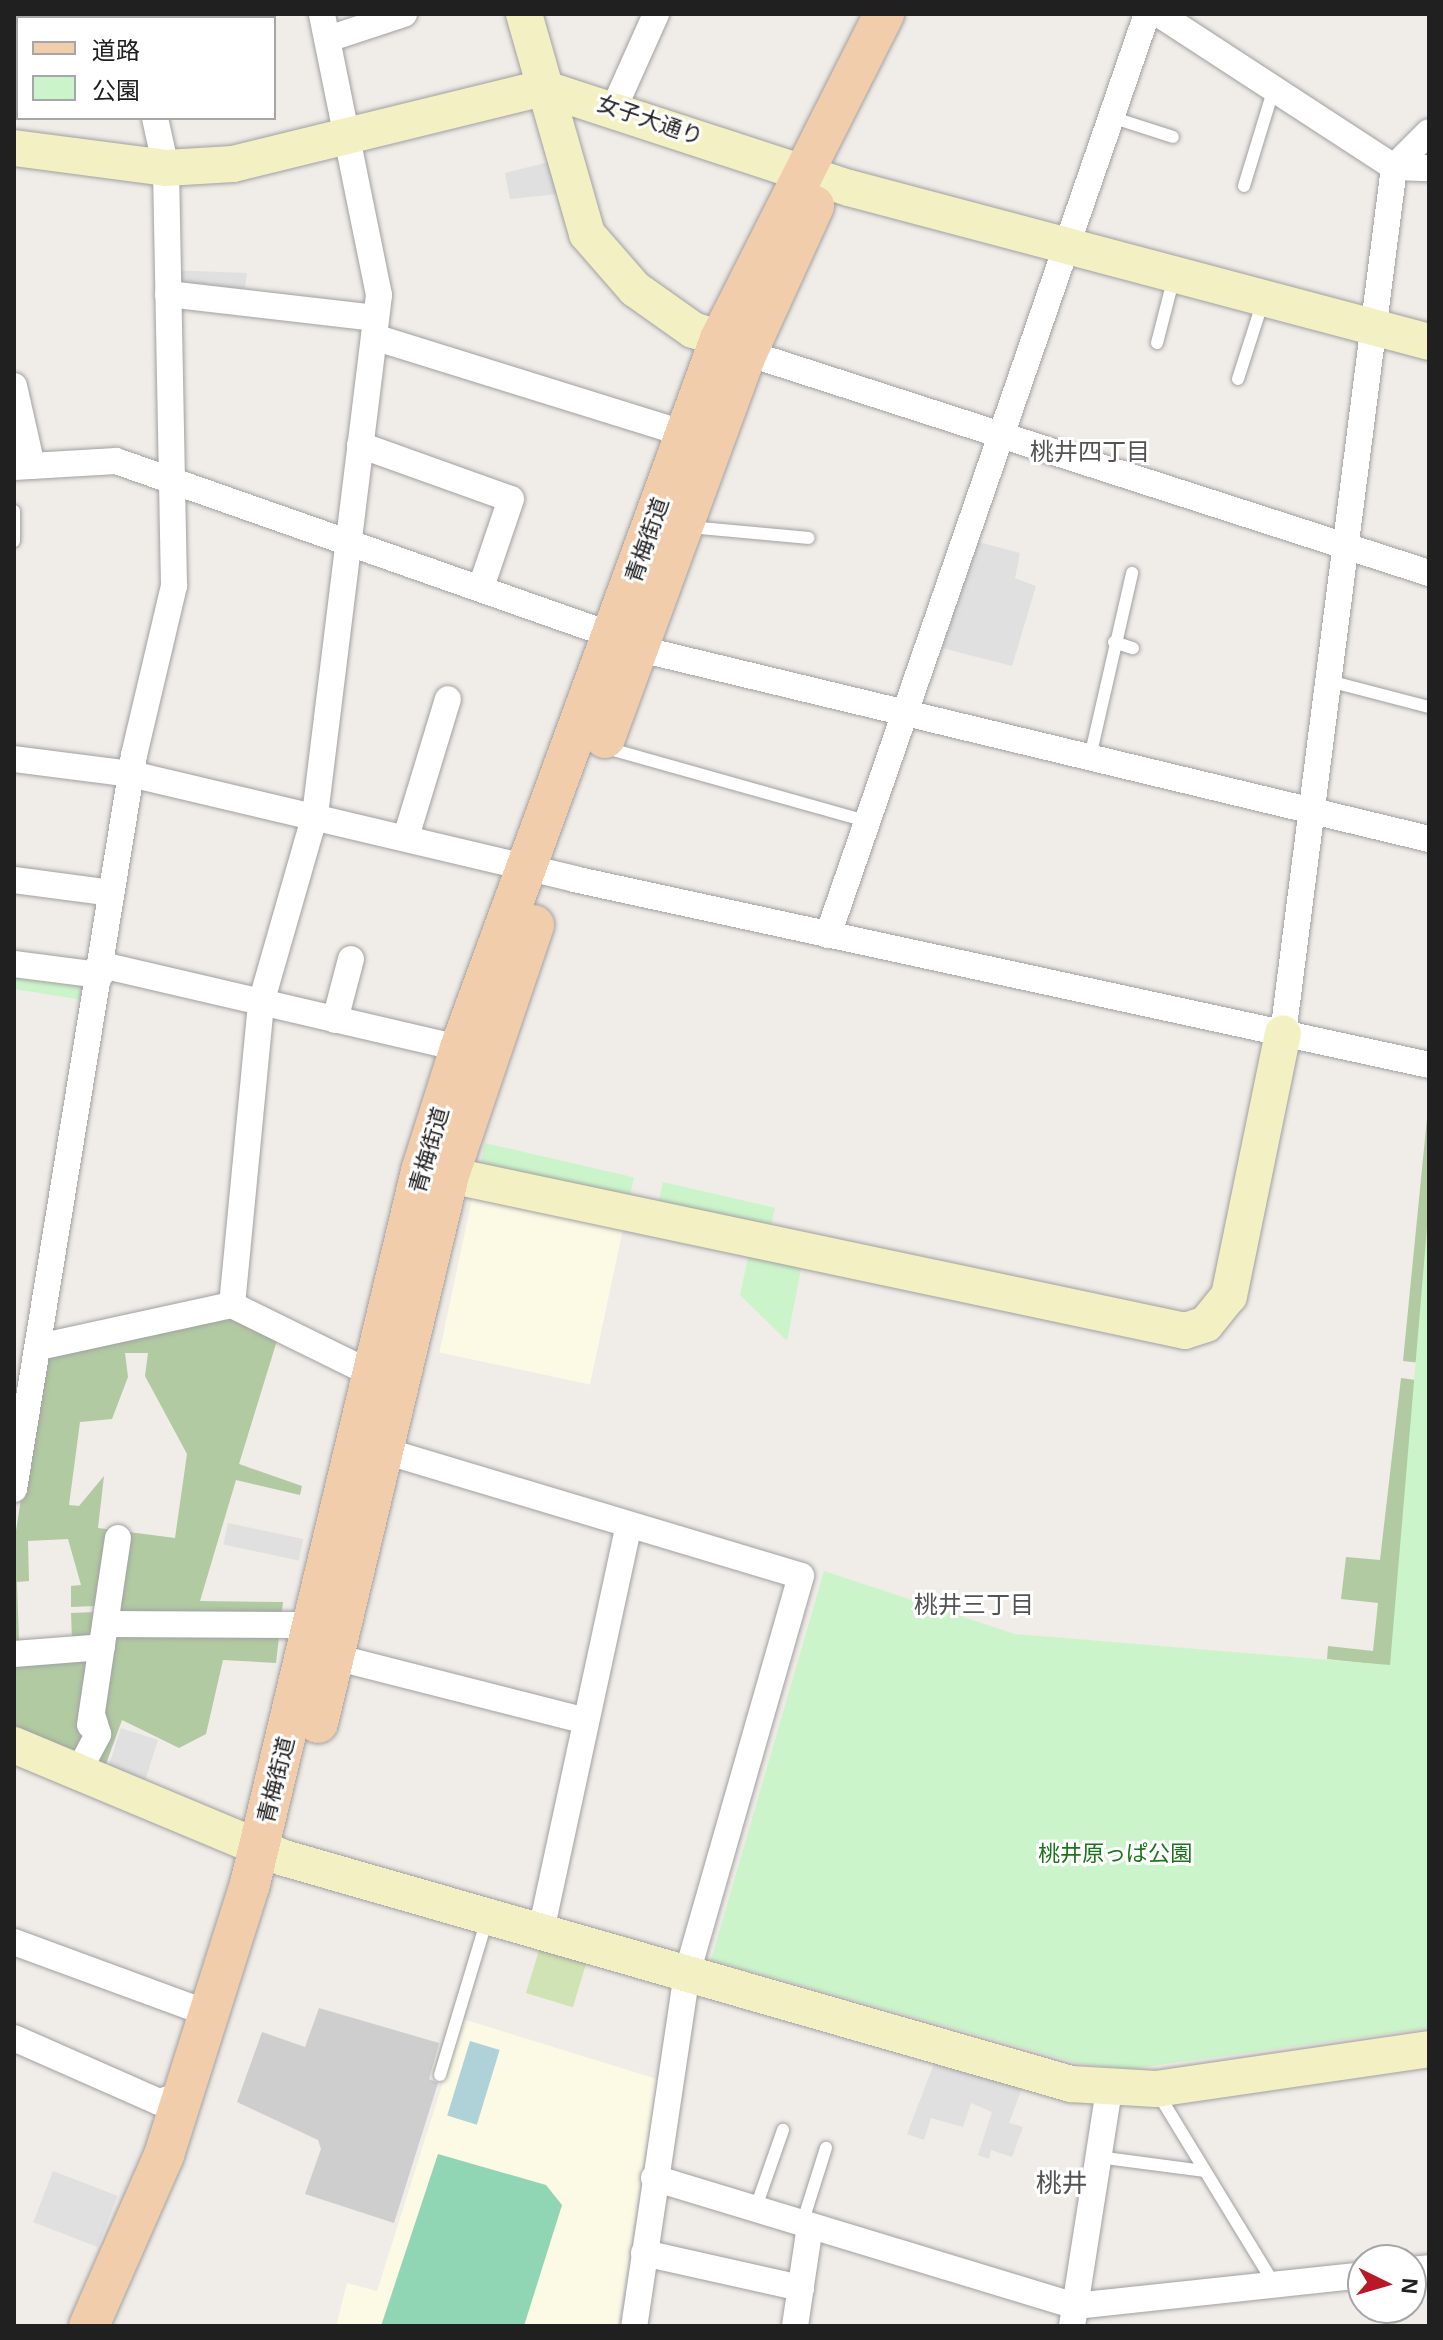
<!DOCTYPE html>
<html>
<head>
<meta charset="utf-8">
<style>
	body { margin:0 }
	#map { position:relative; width:1443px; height:2340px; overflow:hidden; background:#f0ece8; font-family:Arial,"Noto Sans JP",sans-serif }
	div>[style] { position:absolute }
	.education>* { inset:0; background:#fcfae5; transform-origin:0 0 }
	.religious>* { inset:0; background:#cecece }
	.grass>* { inset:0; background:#d0e3b4; transform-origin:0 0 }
	.forest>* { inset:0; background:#b1caa2 }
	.park>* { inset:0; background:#ccf4cb; transform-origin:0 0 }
	.pitch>* { inset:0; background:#90d5b4 }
	.parking>* { inset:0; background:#e0e0e0; transform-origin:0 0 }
	.water>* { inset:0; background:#aed2d8; transform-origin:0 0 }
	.roads { filter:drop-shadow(0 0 2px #a1a1a1) drop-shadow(0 0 2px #a1a1a1) }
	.lane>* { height:12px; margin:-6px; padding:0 6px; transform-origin:6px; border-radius:6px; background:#fff }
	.street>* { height:26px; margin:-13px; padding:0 13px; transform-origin:13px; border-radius:13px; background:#fff }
	.secondary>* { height:36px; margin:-18px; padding:0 18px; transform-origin:18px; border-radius:18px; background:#f3f1c3 }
	.primary>* { height:40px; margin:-20px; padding:0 20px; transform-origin:20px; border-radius:20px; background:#f2cdab }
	span { translate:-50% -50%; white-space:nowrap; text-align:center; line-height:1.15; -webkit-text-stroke:6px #fff; paint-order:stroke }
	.street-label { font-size:22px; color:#202020 }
	.park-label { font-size:22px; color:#1a7419 }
	.neighbourhood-label { font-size:24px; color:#535353 }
	.quarter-label { font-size:26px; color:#535353 }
	.frame { position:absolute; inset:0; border:16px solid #202020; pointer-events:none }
	.legend { position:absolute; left:16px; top:16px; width:260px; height:104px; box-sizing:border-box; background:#fff; border:2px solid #a6a6a6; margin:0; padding:10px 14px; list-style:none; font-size:24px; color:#202020 }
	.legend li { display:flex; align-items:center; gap:16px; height:40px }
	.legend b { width:40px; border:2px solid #a6a6a6 }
	.north { position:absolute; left:1347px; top:2244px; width:80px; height:80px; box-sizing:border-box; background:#fff; border:2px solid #a6a6a6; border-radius:50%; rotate:95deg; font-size:22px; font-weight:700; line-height:32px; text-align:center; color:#202020 }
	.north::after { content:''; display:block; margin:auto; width:28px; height:36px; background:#b91827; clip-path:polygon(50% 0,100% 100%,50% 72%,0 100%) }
</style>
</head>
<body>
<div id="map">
	<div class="education">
		<i style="left:473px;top:1194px;width:154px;height:162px;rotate:12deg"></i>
		<i style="clip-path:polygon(463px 2019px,657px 2079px,618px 2326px,336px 2326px,347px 2283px,377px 2291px)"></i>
	</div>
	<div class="religious">
		<i style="clip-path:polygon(319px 2008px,439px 2043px,429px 2079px,438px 2083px,394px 2223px,305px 2194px,321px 2149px,318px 2140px,237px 2102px,262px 2032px,305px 2047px)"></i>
	</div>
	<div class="grass">
		<i style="left:540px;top:1947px;width:49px;height:48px;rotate:17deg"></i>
	</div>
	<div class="forest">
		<i style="clip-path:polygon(1429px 1098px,1429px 1338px,1421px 1363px,1403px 1361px)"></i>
		<i style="clip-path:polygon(evenodd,233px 1314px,279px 1334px,239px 1464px,302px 1486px,300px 1495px,236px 1480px,200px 1601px,283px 1602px,276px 1663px,223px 1660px,206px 1734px,179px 1748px,122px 1720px,102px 1775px,14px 1730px,14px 1544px,43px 1355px,233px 1314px,125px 1353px,148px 1353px,145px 1376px,187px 1454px,175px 1538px,98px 1528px,104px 1476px,79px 1506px,69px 1505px,80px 1422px,112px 1419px,128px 1377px,125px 1353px,233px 1314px,68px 1539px,81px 1585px,71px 1586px,71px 1607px,95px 1606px,95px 1612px,71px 1613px,72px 1640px,19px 1642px,17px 1582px,29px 1581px,28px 1541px,68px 1539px)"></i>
		<i style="clip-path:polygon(1401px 1378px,1423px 1381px,1391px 1666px,1327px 1659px,1328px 1646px,1373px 1651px,1378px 1603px,1341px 1599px,1346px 1557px,1380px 1560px)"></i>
	</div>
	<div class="park">
		<i style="clip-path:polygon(14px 974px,87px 981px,83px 1000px,14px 989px)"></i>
		<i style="left:485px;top:1143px;width:153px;height:33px;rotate:13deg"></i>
		<i style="left:663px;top:1182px;width:115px;height:32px;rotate:13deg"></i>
		<i style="clip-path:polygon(1429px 1204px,1429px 2028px,1130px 2069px,1077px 2063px,711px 1960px,824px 1571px,1015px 1634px,1390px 1665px)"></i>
		<i style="clip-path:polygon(750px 1248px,803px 1259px,787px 1341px,740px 1295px)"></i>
	</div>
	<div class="pitch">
		<i style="clip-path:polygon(438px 2154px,546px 2185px,562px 2205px,524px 2326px,381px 2326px)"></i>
	</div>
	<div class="parking">
		<i style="clip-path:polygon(549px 162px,558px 194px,510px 199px,505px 173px)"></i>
		<i style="clip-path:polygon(167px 270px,247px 273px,243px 302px,168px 294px)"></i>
		<i style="clip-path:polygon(975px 541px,1020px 553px,1015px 578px,1036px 586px,1012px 666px,942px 648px)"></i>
		<i style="left:228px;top:1523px;width:77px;height:22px;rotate:12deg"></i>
		<i style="left:121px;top:1728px;width:39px;height:43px;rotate:18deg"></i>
		<i style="clip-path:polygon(935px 2061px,1022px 2088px,1009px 2123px,1023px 2127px,1012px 2157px,991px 2150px,989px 2159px,978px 2155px,992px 2112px,971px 2103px,963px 2127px,931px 2118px,924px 2140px,907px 2134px)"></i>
		<i style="left:53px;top:2171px;width:69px;height:55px;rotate:21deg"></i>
	</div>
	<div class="water">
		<i style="left:470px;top:2041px;width:31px;height:78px;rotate:17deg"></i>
	</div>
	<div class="roads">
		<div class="lane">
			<i style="left:227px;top:14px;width:4px;rotate:76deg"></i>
			<i style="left:1111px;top:117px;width:65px;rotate:17.9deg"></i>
			<i style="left:1244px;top:186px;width:102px;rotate:-73deg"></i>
			<i style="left:1157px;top:343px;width:68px;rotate:-75.6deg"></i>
			<i style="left:1238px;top:379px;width:82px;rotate:-72.2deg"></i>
			<i style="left:14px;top:511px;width:30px;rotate:90deg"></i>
			<i style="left:690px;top:527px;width:119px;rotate:5.3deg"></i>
			<i style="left:1114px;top:642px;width:20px;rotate:18deg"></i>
			<i style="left:1329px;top:681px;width:103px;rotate:14.6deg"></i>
			<i style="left:603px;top:747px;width:269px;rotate:15.7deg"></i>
			<i style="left:1090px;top:757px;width:189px;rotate:-77.1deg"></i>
			<i style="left:440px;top:2075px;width:163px;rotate:-73.2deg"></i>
			<i style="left:1157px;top:2092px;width:225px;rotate:58.6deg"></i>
			<i style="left:1098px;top:2157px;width:108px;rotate:7.5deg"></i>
			<i style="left:755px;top:2210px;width:85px;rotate:-70.7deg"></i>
			<i style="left:802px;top:2224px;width:80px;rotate:-72.5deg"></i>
		</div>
		<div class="street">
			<i style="left:130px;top:14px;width:4px;rotate:76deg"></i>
			<i style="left:1159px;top:14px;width:280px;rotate:33.1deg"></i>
			<i style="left:1394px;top:167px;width:35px;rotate:2deg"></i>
			<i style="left:328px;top:39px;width:80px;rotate:-18.2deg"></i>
			<i style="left:614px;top:108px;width:103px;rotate:-65.9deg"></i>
			<i style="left:168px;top:294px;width:209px;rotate:6.6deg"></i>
			<i style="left:374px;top:337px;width:326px;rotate:17.3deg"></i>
			<i style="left:747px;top:353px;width:717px;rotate:17.88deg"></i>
			<i style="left:14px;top:386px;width:82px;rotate:77.3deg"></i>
			<i style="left:360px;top:445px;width:160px;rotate:19.7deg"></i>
			<i style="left:511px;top:499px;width:93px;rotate:108.8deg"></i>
			<i style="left:14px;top:467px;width:102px;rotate:-3.4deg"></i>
			<i style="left:116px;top:461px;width:528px;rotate:19.36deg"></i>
			<i style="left:640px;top:649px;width:812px;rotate:13.54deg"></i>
			<i style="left:14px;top:759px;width:118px;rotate:7.3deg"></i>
			<i style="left:131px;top:774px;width:455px;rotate:13.3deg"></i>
			<i style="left:574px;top:879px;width:875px;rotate:12.27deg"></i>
			<i style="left:406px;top:837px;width:144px;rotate:-73.1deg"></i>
			<i style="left:14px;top:880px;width:98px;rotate:7.6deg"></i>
			<i style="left:828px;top:935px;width:975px;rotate:-70.9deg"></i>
			<i style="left:14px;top:964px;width:87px;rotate:7.3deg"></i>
			<i style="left:102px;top:965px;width:367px;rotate:13.1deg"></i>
			<i style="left:335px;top:1020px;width:63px;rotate:-75.3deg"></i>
			<i style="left:1283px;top:1034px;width:874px;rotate:-82.7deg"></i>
			<i style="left:1394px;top:167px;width:49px;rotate:-45deg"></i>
			<i style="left:232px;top:1305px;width:303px;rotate:-84.5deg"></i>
			<i style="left:261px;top:1003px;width:196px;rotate:-74deg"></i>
			<i style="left:315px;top:815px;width:524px;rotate:-82.98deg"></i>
			<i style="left:379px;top:295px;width:287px;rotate:-101.5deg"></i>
			<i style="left:39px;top:1347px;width:198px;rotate:-12.3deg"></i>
			<i style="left:232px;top:1305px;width:158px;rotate:26.2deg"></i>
			<i style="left:385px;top:1451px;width:434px;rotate:16.7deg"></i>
			<i style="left:801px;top:1576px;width:413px;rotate:106deg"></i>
			<i style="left:687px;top:1973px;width:357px;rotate:98.5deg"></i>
			<i style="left:14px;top:1489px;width:744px;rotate:-80.71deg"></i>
			<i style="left:134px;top:755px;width:174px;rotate:-76.7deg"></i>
			<i style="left:174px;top:586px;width:418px;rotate:-91.1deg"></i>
			<i style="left:166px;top:168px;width:51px;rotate:-102.4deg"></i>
			<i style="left:106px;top:1624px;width:189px;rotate:0.3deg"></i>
			<i style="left:14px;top:1654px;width:88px;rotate:-4.5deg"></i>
			<i style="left:335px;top:1657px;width:259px;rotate:14.3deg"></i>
			<i style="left:90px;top:1725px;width:189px;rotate:-81.5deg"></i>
			<i style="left:86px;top:1757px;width:26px;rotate:-62deg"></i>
			<i style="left:98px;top:1734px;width:21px;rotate:-107deg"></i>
			<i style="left:541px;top:1931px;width:415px;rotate:-77.8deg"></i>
			<i style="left:14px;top:1942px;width:209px;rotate:20.2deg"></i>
			<i style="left:14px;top:2038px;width:158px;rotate:23.8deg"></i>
			<i style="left:159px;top:2102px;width:27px;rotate:-17deg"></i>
			<i style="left:654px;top:2178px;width:440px;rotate:16.9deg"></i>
			<i style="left:1075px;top:2306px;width:290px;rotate:-6.1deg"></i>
			<i style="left:644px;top:2253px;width:161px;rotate:12.6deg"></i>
			<i style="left:1411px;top:2270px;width:18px;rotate:-6deg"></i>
			<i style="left:795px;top:2326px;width:101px;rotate:-81.5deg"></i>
			<i style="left:1072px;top:2326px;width:239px;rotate:-81.1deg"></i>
		</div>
		<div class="secondary">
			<i style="left:524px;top:14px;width:229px;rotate:74deg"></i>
			<i style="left:587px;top:234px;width:73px;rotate:48.9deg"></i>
			<i style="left:635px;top:289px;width:71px;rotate:35.3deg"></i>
			<i style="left:693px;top:330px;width:28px;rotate:18deg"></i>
			<i style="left:14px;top:148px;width:153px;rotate:7.5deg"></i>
			<i style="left:166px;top:168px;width:67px;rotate:-3.4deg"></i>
			<i style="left:233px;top:164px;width:319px;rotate:-13.8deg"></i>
			<i style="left:543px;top:88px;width:322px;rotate:18.1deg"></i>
			<i style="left:849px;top:188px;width:600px;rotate:14.87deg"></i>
			<i style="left:449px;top:1175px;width:752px;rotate:11.97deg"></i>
			<i style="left:1185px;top:1331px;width:22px;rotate:-18deg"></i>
			<i style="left:1206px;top:1324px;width:36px;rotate:-51deg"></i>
			<i style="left:1229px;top:1296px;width:268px;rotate:-78.4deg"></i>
			<i style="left:14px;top:1745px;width:293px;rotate:22.7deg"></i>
			<i style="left:284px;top:1858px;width:819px;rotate:16.02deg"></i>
			<i style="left:1071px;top:2084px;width:85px;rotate:3.4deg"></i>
			<i style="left:1156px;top:2089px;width:276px;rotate:-8.3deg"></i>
		</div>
		<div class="primary">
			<i style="left:605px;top:738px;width:410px;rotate:-69.8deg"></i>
			<i style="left:747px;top:353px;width:162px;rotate:-65.5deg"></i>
			<i style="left:318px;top:1723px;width:563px;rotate:-76.56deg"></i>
			<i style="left:449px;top:1175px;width:264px;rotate:-71.2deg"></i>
			<i style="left:89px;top:2326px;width:187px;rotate:-66.3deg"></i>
			<i style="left:164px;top:2155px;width:284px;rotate:-72.4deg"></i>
			<i style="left:250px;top:1884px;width:733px;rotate:-76.51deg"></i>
			<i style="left:421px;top:1171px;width:129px;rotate:-72.4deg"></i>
			<i style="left:460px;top:1048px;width:755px;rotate:-69.86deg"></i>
			<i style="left:720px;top:339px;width:364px;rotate:-63.2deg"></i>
		</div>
	</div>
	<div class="street-label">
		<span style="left:650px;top:120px;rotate:19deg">女子大通り</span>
		<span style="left:647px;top:540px;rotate:-71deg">青梅街道</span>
		<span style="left:429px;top:1150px;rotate:-74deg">青梅街道</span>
		<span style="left:276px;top:1780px;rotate:-76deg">青梅街道</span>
	</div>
	<div class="park-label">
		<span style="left:1115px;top:1854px">桃井原っぱ公園</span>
	</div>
	<div class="neighbourhood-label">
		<span style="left:1090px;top:452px">桃井四丁目</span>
		<span style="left:974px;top:1605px">桃井三丁目</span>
	</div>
	<div class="quarter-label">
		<span style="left:1062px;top:2184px">桃井</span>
	</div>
	<div class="frame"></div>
	<ul class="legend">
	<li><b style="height:10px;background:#f2cdab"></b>道路</li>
	<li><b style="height:22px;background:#ccf4cb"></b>公園</li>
	</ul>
	<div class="north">N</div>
</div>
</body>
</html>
